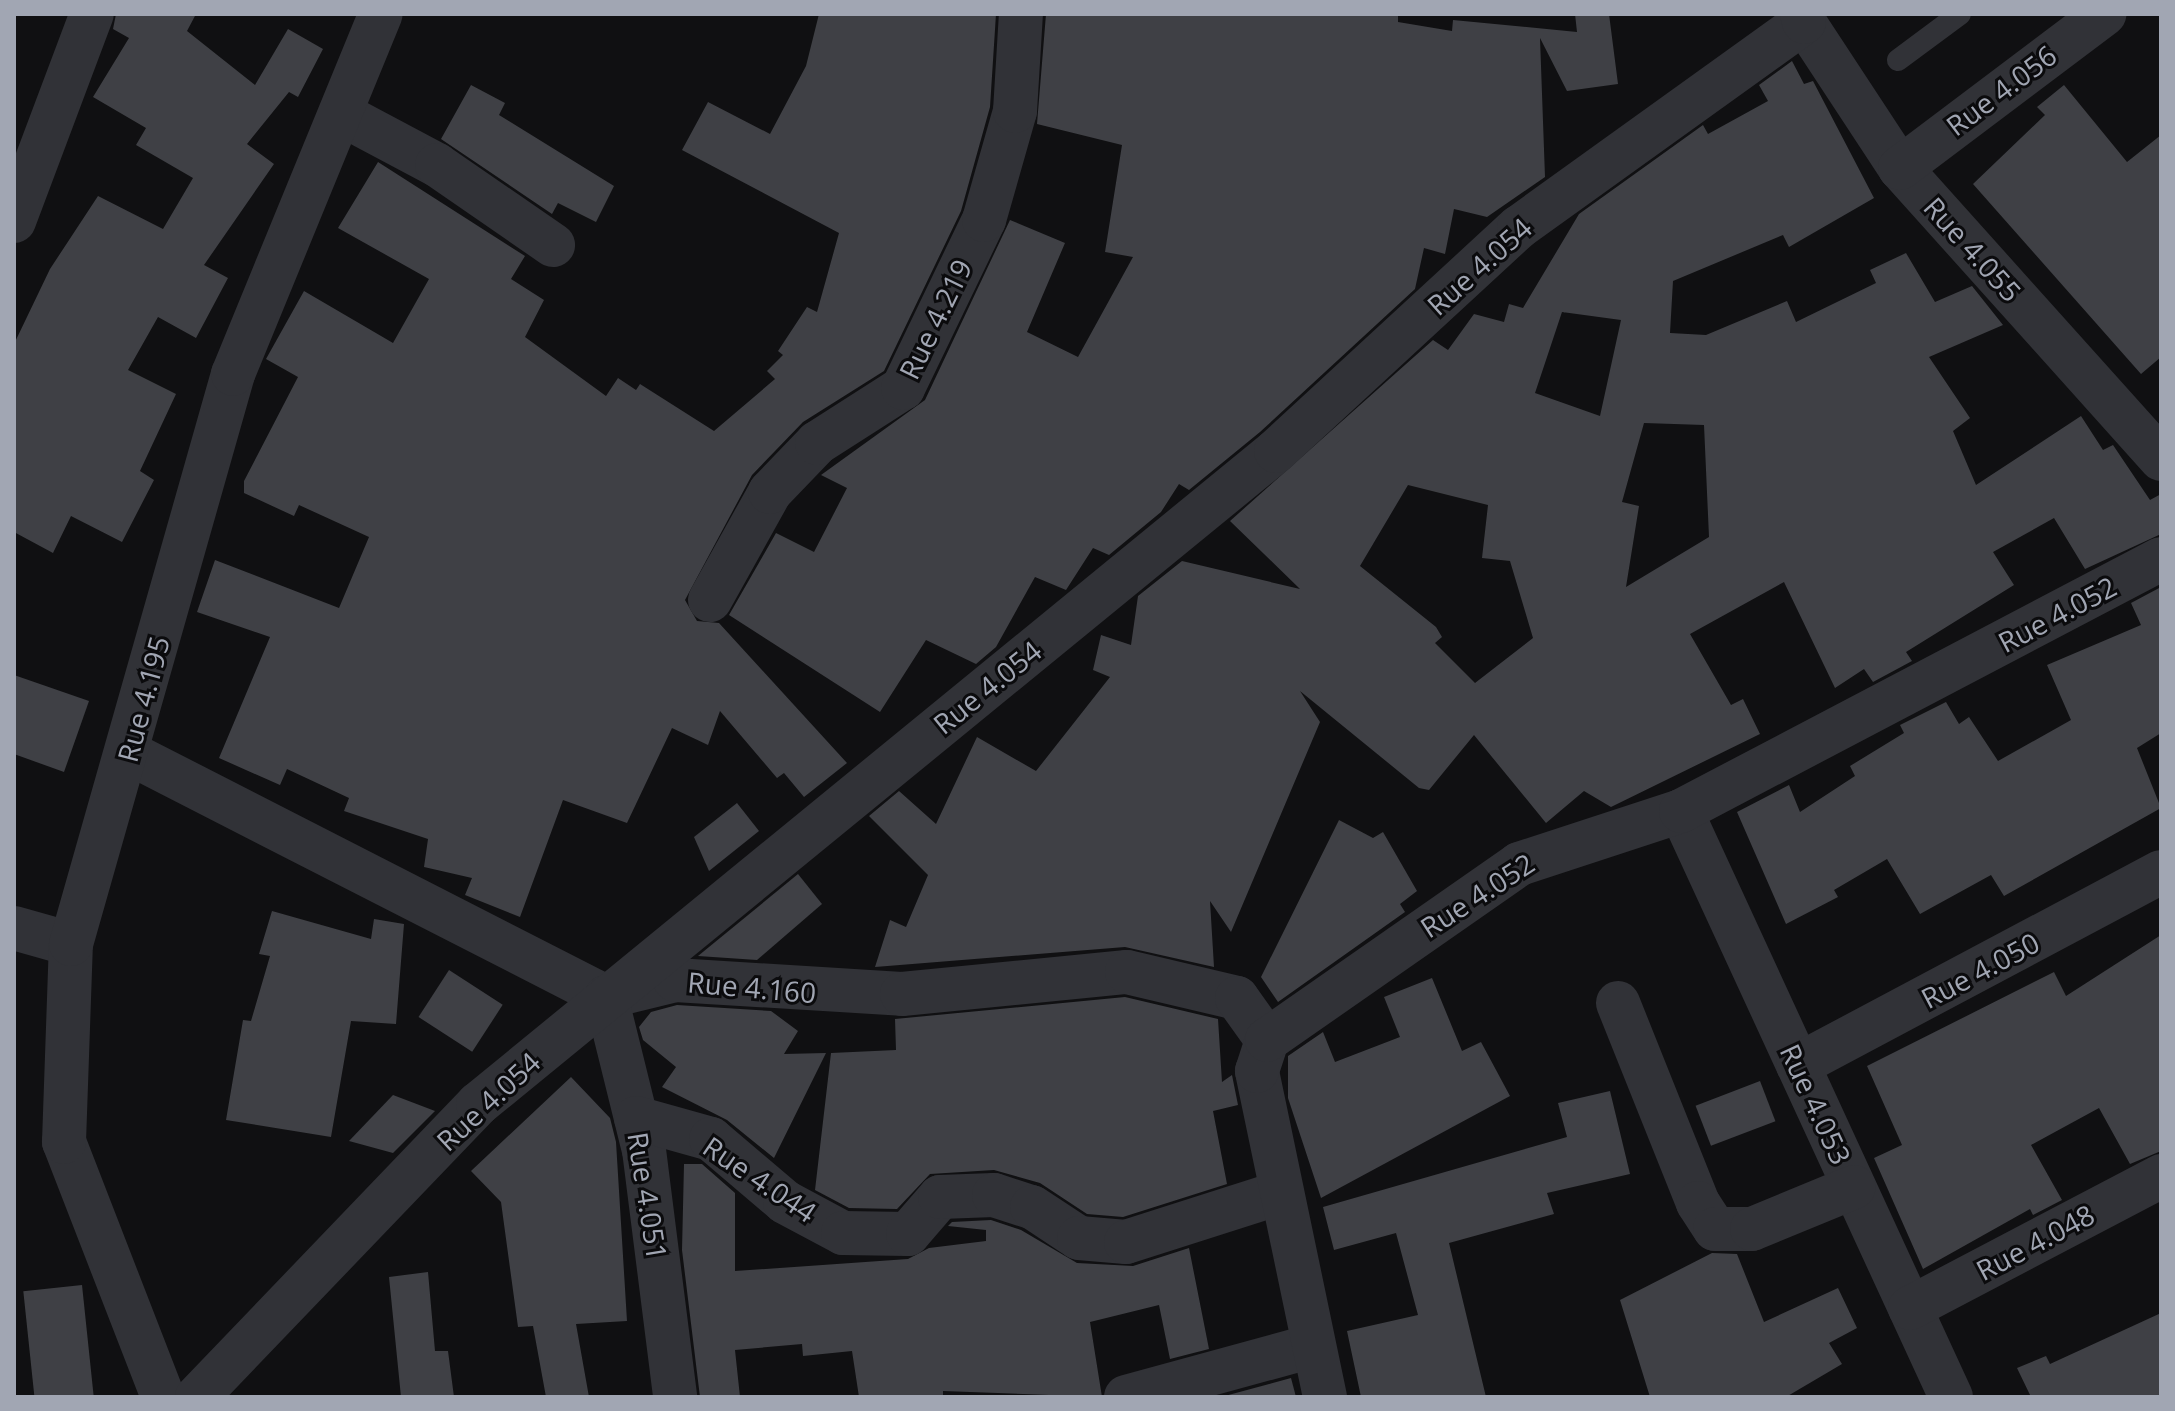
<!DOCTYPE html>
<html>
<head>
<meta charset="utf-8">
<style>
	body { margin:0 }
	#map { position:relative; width:2175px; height:1411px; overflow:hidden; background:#101012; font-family:"Open Sans",sans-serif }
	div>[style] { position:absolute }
	.building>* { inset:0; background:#3f4045; transform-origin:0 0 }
	.service>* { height:22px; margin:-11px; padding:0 11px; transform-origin:11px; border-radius:11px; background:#313237 }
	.minor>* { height:44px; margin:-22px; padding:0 22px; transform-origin:22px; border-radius:22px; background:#313237 }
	span { translate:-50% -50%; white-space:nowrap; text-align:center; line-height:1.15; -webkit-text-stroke:6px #0b0b0d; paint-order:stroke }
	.street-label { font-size:28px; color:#a1a6b3 }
	.frame { position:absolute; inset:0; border:16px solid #a1a6b3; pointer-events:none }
</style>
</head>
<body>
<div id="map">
	<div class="building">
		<i style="clip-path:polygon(116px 14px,196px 14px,187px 31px,255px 85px,288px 29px,323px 49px,298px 97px,289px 92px,247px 144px,274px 164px,204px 265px,228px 278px,196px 338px,158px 317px,128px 370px,176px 394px,140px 471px,154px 480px,122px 542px,71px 516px,53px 553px,14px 532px,14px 344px,50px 269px,98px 196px,163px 229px,193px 178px,136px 145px,146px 128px,93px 97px,129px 38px,113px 29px)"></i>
		<i style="clip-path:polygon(819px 14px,996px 14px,990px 107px,961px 211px,884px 371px,803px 422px,752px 475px,685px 600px,697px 621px,719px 623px,847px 763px,804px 797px,784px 773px,777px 778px,720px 711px,708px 745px,672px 728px,627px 823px,563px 800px,520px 917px,465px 895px,472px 878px,424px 867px,428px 839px,344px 811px,349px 798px,287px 769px,280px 785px,219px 758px,270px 637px,197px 612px,215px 560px,339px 608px,369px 537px,299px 505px,294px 516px,244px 493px,244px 481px,298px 377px,266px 359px,304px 291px,393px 343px,429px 279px,338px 228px,378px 162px,525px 256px,511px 279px,544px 300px,525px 337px,606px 396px,618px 378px,636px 390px,640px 384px,714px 431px,775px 379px,767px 371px,783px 355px,778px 351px,807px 307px,817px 312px,839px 233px,682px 150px,708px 102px,770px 134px,806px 66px)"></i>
		<i style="clip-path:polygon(1046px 14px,1398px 14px,1398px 22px,1452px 31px,1453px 20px,1577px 32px,1575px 14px,1609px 14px,1618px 84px,1567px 91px,1540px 38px,1545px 177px,1487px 217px,1454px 209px,1445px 254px,1424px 248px,1415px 289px,1260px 432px,1189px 490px,1179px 484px,1161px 512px,1109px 555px,1093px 548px,1066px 590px,1035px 577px,996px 647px,976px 664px,926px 640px,880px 712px,729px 615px,776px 533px,814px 552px,847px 488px,821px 475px,925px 400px,1010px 220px,1065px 243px,1027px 332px,1078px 357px,1133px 257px,1105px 252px,1122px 145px,1037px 124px)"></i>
		<i style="clip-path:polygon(evenodd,1792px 61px,1804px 84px,1813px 81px,1874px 198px,1789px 247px,1783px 235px,1673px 281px,1670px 333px,1706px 335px,1787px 301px,1796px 322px,1876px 283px,1870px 270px,1906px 253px,1935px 302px,1972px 286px,2003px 325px,1929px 357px,1970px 418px,1953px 431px,1976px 485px,2081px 416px,2103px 450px,2113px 445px,2150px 500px,2161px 494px,2161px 534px,2085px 569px,2054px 518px,1993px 552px,2014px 585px,1906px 652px,1912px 661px,1873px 682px,1864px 669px,1835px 688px,1784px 582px,1690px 634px,1731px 705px,1743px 699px,1760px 734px,1611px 807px,1584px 791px,1546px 823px,1474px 735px,1429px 790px,1419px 788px,1300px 691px,1320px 722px,1231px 932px,1210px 901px,1214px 967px,1125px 947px,875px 967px,890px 920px,906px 927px,928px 875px,869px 816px,899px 791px,936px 824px,977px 737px,1036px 771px,1110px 677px,1093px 670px,1101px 635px,1131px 645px,1138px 596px,1182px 561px,1300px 589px,1230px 521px,1433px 340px,1448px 350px,1474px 314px,1504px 322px,1509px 304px,1523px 308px,1579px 214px,1703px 125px,1708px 134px,1768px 101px,1759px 85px,1792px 61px,1562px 312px,1621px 320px,1600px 416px,1535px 393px,1562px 312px,1792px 61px,1644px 423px,1704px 425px,1709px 537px,1626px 587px,1639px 506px,1622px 502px,1644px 423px,1792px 61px,1408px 485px,1488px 505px,1482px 558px,1510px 561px,1533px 638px,1475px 683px,1435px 643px,1442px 637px,1436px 627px,1360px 566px,1408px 485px)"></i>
		<i style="clip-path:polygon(471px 85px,505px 103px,499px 115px,614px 186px,596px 222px,558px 203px,552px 214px,441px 139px)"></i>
		<i style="clip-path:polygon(2064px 85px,2127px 162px,2161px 135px,2161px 357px,2141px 374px,1973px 184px,2045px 115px,2037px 107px)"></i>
		<i style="clip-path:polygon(2161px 587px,2161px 733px,2137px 748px,2161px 808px,2004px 896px,1991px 875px,1920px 914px,1887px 859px,1834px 890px,1838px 897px,1786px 924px,1737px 812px,1789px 785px,1800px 812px,1855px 776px,1850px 766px,1904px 733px,1900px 725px,1946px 702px,1959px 724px,1969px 717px,1998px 761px,2071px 720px,2047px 665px,2141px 625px,2131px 603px)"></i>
		<i style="clip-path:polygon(14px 675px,89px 701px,64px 772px,14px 754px)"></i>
		<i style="clip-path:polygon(737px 803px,759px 831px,709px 871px,694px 837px)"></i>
		<i style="clip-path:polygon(1339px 820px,1373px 838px,1383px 832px,1417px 891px,1400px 904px,1405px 912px,1278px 1002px,1261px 977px)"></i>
		<i style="clip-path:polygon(798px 874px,822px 904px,757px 960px,698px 956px)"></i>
		<i style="clip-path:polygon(272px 911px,371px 939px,374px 919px,404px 924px,396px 1024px,351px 1021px,331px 1137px,226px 1120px,243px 1020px,251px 1021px,270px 956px,259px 954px)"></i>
		<i style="clip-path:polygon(2161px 935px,2161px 1151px,2130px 1164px,2099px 1108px,2031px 1145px,2062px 1200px,2033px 1215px,2030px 1209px,1923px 1269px,1874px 1158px,1902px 1145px,1867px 1066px,2054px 972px,2066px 996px)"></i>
		<i style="left:449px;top:970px;width:64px;height:56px;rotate:33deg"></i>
		<i style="clip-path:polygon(1432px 978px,1462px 1051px,1481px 1042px,1510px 1096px,1321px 1198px,1288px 1098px,1288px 1056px,1323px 1032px,1335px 1062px,1400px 1037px,1384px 997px)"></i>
		<i style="clip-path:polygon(1125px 997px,1218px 1019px,1222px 1082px,1232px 1075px,1238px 1105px,1213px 1111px,1227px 1184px,1123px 1217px,1087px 1214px,1040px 1183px,994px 1170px,930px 1174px,897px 1209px,849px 1208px,815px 1190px,831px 1053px,896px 1050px,895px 1019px)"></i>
		<i style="clip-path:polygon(677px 1005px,771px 1011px,798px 1031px,784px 1054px,826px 1053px,774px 1158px,727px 1120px,662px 1087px,676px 1067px,643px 1040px,639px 1027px,651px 1012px)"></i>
		<i style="clip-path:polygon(571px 1077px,610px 1118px,616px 1142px,627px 1321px,576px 1324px,589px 1397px,546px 1397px,533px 1326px,518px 1327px,501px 1202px,471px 1171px)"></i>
		<i style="left:1760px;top:1081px;width:43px;height:69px;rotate:69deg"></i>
		<i style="clip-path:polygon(1610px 1091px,1630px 1174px,1547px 1193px,1554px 1214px,1449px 1243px,1486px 1397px,1361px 1397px,1347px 1331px,1418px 1315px,1396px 1233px,1334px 1250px,1323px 1207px,1567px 1137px,1558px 1103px)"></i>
		<i style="clip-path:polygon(393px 1095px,435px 1111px,393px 1153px,349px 1141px)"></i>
		<i style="clip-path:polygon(684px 1164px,702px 1164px,735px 1193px,735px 1271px,908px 1259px,929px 1248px,986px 1241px,986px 1230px,948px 1226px,952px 1222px,991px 1220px,1021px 1230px,1077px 1263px,1133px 1266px,1189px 1248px,1209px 1349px,1170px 1359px,1159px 1305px,1090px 1322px,1102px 1397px,943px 1391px,943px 1397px,859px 1397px,852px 1351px,803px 1356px,802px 1344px,735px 1350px,740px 1397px,700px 1397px,682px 1250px)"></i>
		<i style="clip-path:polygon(1712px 1253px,1737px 1254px,1764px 1322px,1838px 1288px,1857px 1328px,1829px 1343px,1842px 1364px,1786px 1397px,1650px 1397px,1620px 1300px)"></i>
		<i style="clip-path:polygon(428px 1272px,435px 1351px,448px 1351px,454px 1397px,401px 1397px,389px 1277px)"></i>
		<i style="left:82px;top:1285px;width:113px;height:59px;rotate:84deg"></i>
		<i style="clip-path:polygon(2161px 1313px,2161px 1397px,2031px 1397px,2017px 1368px,2046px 1356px,2050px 1364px)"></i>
		<i style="clip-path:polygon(1291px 1378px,1296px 1397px,1221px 1397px)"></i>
	</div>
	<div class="service">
		<i style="left:1898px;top:60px;width:77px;rotate:-36.6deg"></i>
	</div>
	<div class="minor">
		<i style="left:1804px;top:22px;width:175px;rotate:56.7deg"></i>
		<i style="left:1900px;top:168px;width:391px;rotate:48.1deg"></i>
		<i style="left:343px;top:115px;width:106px;rotate:28deg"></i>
		<i style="left:437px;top:165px;width:141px;rotate:34.6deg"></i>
		<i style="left:1900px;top:168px;width:256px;rotate:-37deg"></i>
		<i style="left:14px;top:221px;width:221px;rotate:-69.4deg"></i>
		<i style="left:710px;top:600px;width:124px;rotate:-60.9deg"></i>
		<i style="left:770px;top:492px;width:68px;rotate:-46.2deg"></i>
		<i style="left:817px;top:443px;width:102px;rotate:-32.6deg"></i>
		<i style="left:903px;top:388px;width:187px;rotate:-64.3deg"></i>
		<i style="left:984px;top:220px;width:113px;rotate:-74.1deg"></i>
		<i style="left:1015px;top:111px;width:97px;rotate:-86.5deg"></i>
		<i style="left:129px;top:753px;width:536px;rotate:27.09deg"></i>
		<i style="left:606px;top:997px;width:71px;rotate:-13.8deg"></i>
		<i style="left:675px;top:980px;width:227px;rotate:3.5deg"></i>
		<i style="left:902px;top:994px;width:226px;rotate:-5.6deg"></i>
		<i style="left:1127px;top:972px;width:113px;rotate:13.3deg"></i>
		<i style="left:1237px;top:998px;width:52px;rotate:54.5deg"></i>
		<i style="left:1681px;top:811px;width:645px;rotate:65.26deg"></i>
		<i style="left:14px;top:928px;width:59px;rotate:15.7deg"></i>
		<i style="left:606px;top:997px;width:158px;rotate:76.1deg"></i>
		<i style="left:644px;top:1150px;width:249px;rotate:82.8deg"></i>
		<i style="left:1618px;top:1003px;width:215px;rotate:68.2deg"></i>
		<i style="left:1698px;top:1203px;width:31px;rotate:57deg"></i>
		<i style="left:1715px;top:1229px;width:37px"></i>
		<i style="left:1752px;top:1229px;width:110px;rotate:-22.4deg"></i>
		<i style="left:1798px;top:1065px;width:411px;rotate:-28deg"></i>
		<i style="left:636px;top:1118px;width:78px;rotate:15.6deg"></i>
		<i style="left:711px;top:1139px;width:97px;rotate:40.4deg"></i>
		<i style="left:785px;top:1202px;width:66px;rotate:28.1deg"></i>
		<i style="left:843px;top:1233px;width:65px;rotate:0.9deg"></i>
		<i style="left:908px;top:1234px;width:49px;rotate:-49.1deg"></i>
		<i style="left:940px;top:1197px;width:54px;rotate:-2.1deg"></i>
		<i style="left:994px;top:1195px;width:40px;rotate:18deg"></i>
		<i style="left:1032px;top:1207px;width:56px;rotate:33.4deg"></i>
		<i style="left:1079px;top:1238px;width:47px;rotate:4.9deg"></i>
		<i style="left:1126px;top:1242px;width:162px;rotate:-17.7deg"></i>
		<i style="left:1910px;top:1308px;width:284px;rotate:-27.7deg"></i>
		<i style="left:163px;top:1397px;width:274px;rotate:-111.2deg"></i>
		<i style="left:64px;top:1142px;width:198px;rotate:-88deg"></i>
		<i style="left:71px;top:944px;width:593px;rotate:-74.13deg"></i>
		<i style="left:233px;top:374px;width:389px;rotate:-67.7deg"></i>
		<i style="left:197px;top:1397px;width:406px;rotate:-46.2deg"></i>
		<i style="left:478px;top:1104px;width:1031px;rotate:-39.29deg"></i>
		<i style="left:1276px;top:451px;width:330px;rotate:-42.7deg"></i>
		<i style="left:1519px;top:227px;width:351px;rotate:-35.7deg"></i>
		<i style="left:1804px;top:22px;width:8px;rotate:-104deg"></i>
		<i style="left:1126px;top:1397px;width:194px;rotate:-15.3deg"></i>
		<i style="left:1325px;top:1397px;width:333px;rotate:-101.8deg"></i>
		<i style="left:1257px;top:1071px;width:33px;rotate:-72deg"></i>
		<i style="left:1267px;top:1040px;width:307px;rotate:-34.9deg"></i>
		<i style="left:1519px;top:864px;width:170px;rotate:-18.1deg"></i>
		<i style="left:1681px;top:811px;width:542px;rotate:-27.7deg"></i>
	</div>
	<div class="street-label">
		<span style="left:2001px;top:90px;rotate:-37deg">Rue 4.056</span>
		<span style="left:1973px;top:249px;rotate:48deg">Rue 4.055</span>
		<span style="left:1479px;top:266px;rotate:-42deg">Rue 4.054</span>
		<span style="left:935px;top:319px;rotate:-64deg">Rue 4.219</span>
		<span style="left:2057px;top:614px;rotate:-28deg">Rue 4.052</span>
		<span style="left:987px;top:687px;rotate:-39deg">Rue 4.054</span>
		<span style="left:143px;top:699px;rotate:-75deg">Rue 4.195</span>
		<span style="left:1477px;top:895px;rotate:-33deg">Rue 4.052</span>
		<span style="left:1980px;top:970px;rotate:-28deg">Rue 4.050</span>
		<span style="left:752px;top:987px;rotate:5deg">Rue 4.160</span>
		<span style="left:488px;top:1101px;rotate:-43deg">Rue 4.054</span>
		<span style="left:1816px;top:1104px;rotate:65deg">Rue 4.053</span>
		<span style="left:760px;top:1179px;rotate:34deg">Rue 4.044</span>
		<span style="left:648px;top:1196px;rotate:81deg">Rue 4.051</span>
		<span style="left:2035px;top:1242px;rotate:-28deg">Rue 4.048</span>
	</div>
	<div class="frame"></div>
</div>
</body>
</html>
